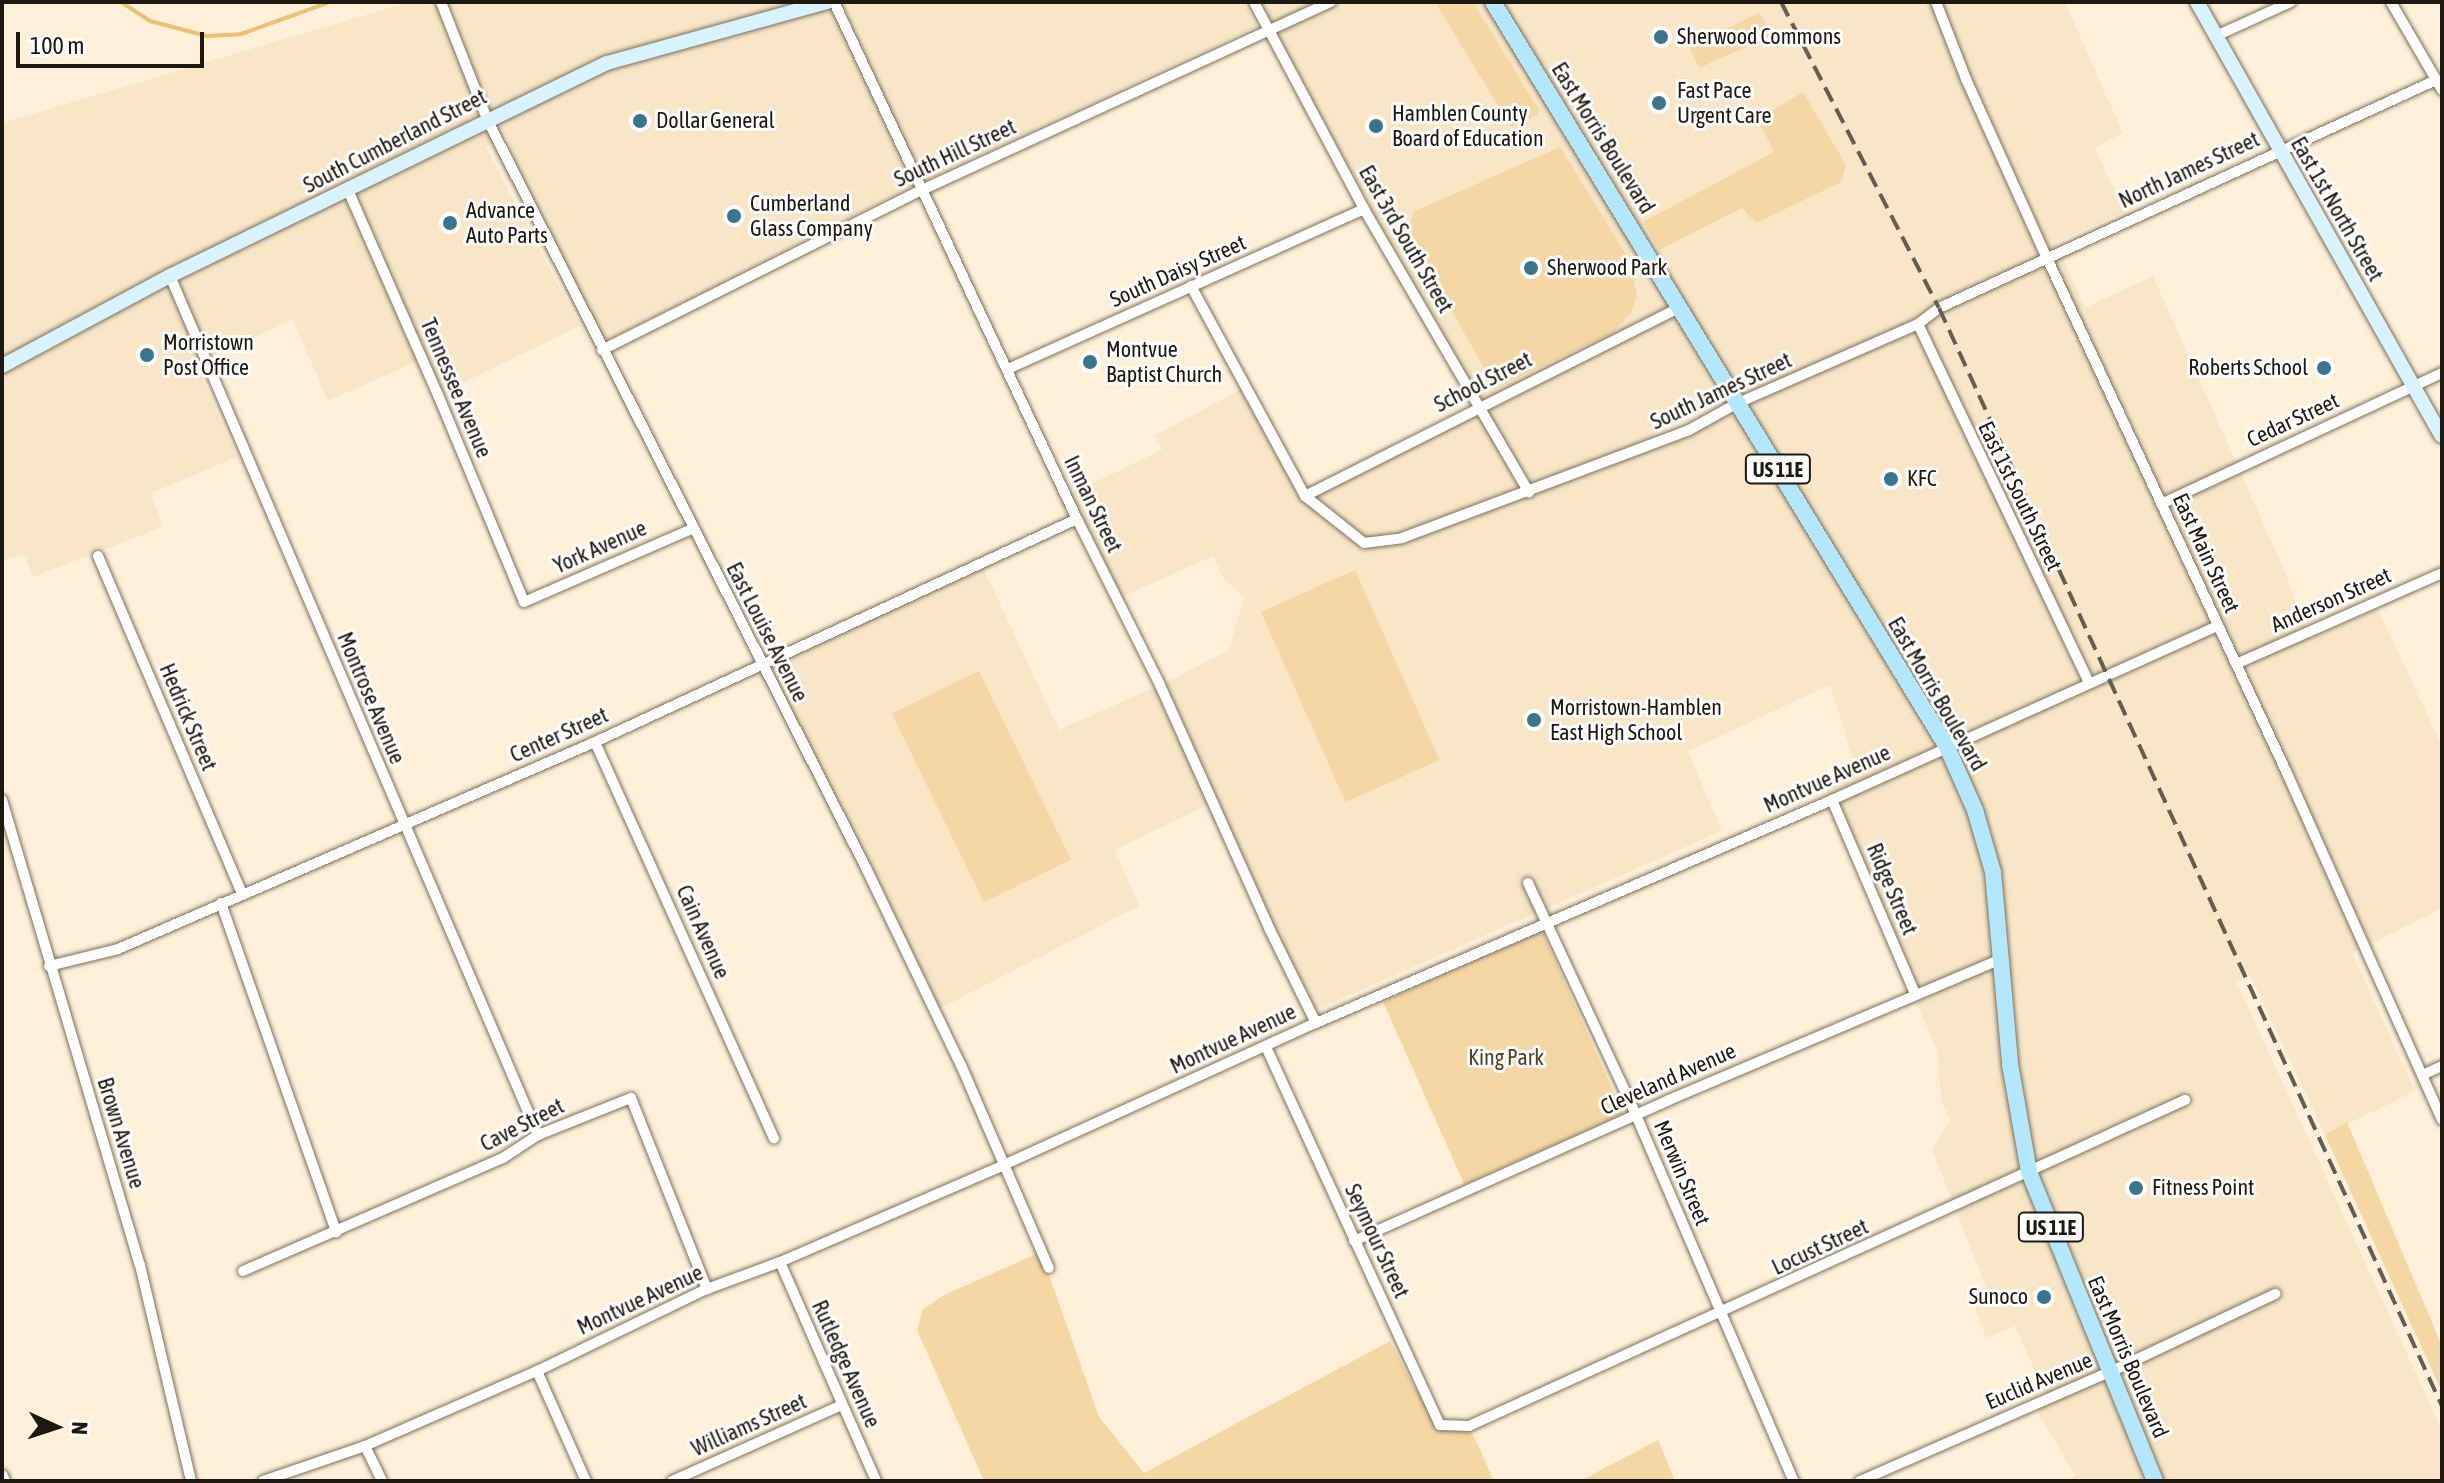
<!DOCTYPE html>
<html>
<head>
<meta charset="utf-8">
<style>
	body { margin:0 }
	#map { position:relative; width:2444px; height:1483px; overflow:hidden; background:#fff1d9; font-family:"Asap Condensed",sans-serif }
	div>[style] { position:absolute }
	.built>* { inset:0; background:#f8e6c7 }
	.green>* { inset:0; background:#f4d7a4; transform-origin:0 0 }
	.stream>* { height:4px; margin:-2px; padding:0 2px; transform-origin:2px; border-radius:2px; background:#ecc172 }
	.roads { filter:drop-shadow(0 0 2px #7c705b) drop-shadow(0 0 2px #7c705b) }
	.minor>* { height:10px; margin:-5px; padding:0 5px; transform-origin:5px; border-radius:5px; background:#fff }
	.tertiary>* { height:12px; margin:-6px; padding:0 6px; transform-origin:6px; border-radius:6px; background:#fff }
	.secondary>* { height:14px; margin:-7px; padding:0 7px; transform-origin:7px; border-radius:7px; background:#d9f3fe }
	.primary>* { height:16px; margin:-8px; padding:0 8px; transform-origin:8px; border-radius:8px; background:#b3e7fd }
	.rail>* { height:4px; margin-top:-2px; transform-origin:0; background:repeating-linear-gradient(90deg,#655d50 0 16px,transparent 0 24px) }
	.dots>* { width:22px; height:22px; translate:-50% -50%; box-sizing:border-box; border:4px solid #fff; border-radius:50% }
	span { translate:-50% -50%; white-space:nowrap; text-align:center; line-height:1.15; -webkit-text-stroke:6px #fff; paint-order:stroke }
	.shield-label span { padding:2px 6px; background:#fff; border:2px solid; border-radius:6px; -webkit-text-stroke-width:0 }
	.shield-label { font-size:20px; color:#1d1810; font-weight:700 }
	.poi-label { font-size:22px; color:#1d1810 }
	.left { translate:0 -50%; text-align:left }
	.right { translate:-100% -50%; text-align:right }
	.street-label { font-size:22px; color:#1d1810 }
	.park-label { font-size:22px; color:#53411f }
	.frame { position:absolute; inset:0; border:4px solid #1d1810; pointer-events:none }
	.north { position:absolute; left:16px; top:1387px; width:80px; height:80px; -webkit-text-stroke:6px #fff; paint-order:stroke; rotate:93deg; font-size:22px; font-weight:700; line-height:32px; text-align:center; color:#1d1810 }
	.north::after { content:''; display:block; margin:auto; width:28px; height:36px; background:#1d1810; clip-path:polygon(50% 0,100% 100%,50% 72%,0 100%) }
	.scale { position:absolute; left:16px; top:32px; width:188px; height:36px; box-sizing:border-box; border:4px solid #1d1810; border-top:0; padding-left:10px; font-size:24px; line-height:28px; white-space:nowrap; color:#1d1810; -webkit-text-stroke:6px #fff; paint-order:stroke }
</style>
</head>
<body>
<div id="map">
	<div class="built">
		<i style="clip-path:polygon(409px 2px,1243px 2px,1257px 26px,905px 189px,609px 339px,604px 338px,517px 165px,505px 133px,486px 148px,580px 326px,438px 395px,422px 359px,328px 401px,293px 320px,195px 363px,237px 457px,151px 493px,163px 527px,33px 577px,24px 554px,2px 561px,2px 123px)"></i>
		<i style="clip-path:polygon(evenodd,1257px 2px,2065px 2px,2123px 133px,2095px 148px,2124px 212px,2056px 242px,2085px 308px,2153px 276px,2284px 570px,2310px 638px,2378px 609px,2442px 746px,2442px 908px,2352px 953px,2415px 1091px,2325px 1135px,2250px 975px,2236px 981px,2442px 1430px,2442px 1481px,2065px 1481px,2075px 1476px,2033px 1403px,2047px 1397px,2015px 1326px,1986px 1338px,1970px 1295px,1986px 1287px,1932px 1150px,1950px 1121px,1941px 1099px,1937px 1051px,1824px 784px,1856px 768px,1830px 685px,1688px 751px,1722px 831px,1311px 1012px,1213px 802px,1115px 850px,1139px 906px,935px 1011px,760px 664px,981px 563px,1059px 730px,1160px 685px,1229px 650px,1244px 598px,1223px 578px,1213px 556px,1117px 599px,1066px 496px,1162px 450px,1155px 435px,1246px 387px,1305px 496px,1480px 406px,1364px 209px,1371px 205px,1277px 44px,1257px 2px,1707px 407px,1724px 410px,1659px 442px,1654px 433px,1707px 407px)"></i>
	</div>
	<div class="green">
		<i style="clip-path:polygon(1435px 2px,1473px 2px,1539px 110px,1537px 115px,1511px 127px)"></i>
		<i style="clip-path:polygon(1759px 13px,1773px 35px,1701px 67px,1698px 65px,1689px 47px)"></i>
		<i style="clip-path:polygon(1803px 92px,1846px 165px,1841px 182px,1756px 223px,1742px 208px,1659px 250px,1643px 222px,1774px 152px,1758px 119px)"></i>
		<i style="clip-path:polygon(1560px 147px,1629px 259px,1637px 295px,1631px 313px,1612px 333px,1495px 388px,1408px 232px,1413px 212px)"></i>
		<i style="left:1355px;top:570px;width:208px;height:103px;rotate:66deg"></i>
		<i style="left:979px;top:671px;width:210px;height:97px;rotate:64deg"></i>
		<i style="left:1542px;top:931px;width:200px;height:174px;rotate:66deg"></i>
		<i style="clip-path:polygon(2347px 1122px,2442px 1346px,2442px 1392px,2325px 1135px)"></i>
		<i style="clip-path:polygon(1041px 1252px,1099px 1417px,1144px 1473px,1390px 1341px,1416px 1391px,1423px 1388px,1440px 1425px,1469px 1426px,1494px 1481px,984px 1481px,917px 1330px,923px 1309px,944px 1295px)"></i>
		<i style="clip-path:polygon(1658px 1440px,1675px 1481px,1580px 1481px)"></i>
	</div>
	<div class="stream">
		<i style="left:121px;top:2px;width:35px;rotate:33deg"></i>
		<i style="left:150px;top:21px;width:59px;rotate:14.7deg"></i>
		<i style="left:207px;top:36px;width:34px;rotate:-3deg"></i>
		<i style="left:241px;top:34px;width:95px;rotate:-19.8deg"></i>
	</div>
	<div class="roads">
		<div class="minor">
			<i style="left:441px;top:2px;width:126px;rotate:68.5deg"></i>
			<i style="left:487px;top:119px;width:839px;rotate:63.16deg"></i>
			<i style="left:866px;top:868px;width:219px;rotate:64.3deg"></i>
			<i style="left:961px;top:1065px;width:221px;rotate:66.6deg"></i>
			<i style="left:834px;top:2px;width:571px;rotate:64.83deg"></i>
			<i style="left:1077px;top:519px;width:186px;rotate:63.4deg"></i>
			<i style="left:1160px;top:685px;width:266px;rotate:65.8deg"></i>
			<i style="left:1269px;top:928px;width:106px;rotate:63.7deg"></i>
			<i style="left:1254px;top:2px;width:234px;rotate:62deg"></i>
			<i style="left:1364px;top:209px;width:328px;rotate:59.8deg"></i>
			<i style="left:1936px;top:2px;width:83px;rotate:68.7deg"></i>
			<i style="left:1966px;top:79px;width:196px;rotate:65.7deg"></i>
			<i style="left:2047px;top:258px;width:566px;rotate:65.02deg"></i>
			<i style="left:2286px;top:771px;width:382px;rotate:65.9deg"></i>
			<i style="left:2391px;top:2px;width:102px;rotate:59.9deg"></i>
			<i style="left:2216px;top:36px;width:82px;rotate:-24.4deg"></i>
			<i style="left:348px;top:190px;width:224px;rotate:66.3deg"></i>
			<i style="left:438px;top:395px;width:224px;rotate:67.4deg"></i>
			<i style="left:524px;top:602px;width:183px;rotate:-23.5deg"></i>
			<i style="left:170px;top:276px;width:935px;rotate:66.81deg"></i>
			<i style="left:1191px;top:286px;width:239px;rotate:61.5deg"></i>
			<i style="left:1305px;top:496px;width:75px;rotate:38.5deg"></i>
			<i style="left:1364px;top:543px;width:38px;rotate:-7deg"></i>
			<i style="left:1402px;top:538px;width:307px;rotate:-20.6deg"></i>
			<i style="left:1689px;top:430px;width:56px;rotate:-28.9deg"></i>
			<i style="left:1738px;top:403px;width:197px;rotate:-23.7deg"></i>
			<i style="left:1918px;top:324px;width:26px;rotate:-37deg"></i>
			<i style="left:1939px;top:308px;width:547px;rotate:-24.64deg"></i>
			<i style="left:1918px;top:324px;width:398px;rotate:64.5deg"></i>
			<i style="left:602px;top:350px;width:360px;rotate:-26.6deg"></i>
			<i style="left:924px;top:189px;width:448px;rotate:-24.7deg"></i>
			<i style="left:1008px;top:369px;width:390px;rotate:-24.2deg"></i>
			<i style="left:1305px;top:496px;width:420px;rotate:-26.7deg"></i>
			<i style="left:2161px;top:504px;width:310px;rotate:-25deg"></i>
			<i style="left:98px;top:556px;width:367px;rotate:66.9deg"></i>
			<i style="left:2236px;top:664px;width:225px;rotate:-23.8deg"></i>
			<i style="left:595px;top:742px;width:435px;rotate:65.7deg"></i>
			<i style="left:2px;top:800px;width:485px;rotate:73.5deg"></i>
			<i style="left:140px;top:1265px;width:222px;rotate:76.7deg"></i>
			<i style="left:1832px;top:800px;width:211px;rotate:66.8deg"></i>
			<i style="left:1528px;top:883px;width:256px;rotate:65deg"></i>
			<i style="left:1636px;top:1115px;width:399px;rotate:66.7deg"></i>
			<i style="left:221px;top:903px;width:349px;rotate:70.7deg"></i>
			<i style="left:49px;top:966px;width:71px;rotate:-13.8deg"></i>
			<i style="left:118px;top:949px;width:520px;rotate:-23.46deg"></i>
			<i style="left:595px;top:742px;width:531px;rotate:-24.83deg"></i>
			<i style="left:1266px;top:1047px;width:416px;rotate:65.3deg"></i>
			<i style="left:1440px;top:1425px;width:29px;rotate:2deg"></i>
			<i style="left:1469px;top:1426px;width:787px;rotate:-24.48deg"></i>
			<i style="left:2422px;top:1075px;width:22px;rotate:-24deg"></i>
			<i style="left:1354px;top:1241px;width:345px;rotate:-24.1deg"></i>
			<i style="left:1669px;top:1100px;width:358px;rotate:-23deg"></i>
			<i style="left:780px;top:1262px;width:239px;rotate:66.3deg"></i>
			<i style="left:243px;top:1271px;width:283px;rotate:-23.5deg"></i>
			<i style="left:503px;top:1158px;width:42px;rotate:-33.3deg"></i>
			<i style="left:538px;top:1135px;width:100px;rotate:-21.7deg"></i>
			<i style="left:631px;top:1098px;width:206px;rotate:68.3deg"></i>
			<i style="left:537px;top:1371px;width:120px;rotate:66deg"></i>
			<i style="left:365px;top:1446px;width:39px;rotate:64deg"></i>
			<i style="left:263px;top:1481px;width:108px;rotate:-18.9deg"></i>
			<i style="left:365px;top:1446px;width:188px;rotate:-23.6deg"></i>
			<i style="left:537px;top:1371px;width:189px;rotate:-25.8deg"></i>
			<i style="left:707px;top:1289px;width:78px;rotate:-20.3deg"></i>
			<i style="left:780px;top:1262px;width:246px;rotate:-23.4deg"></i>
			<i style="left:1006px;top:1164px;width:341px;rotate:-24.5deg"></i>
			<i style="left:1316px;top:1023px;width:562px;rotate:-23.37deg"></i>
			<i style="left:1832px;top:800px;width:422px;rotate:-24.3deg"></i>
			<i style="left:672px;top:1481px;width:186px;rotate:-24.1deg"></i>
			<i style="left:1860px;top:1481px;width:273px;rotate:-23.6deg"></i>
			<i style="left:2110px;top:1372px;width:183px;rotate:-25.3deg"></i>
		</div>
		<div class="tertiary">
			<i style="left:2px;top:1476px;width:5px;rotate:68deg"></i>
		</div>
		<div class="secondary">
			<i style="left:2197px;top:2px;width:498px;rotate:60.6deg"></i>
			<i style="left:2px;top:366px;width:191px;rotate:-28.2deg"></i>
			<i style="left:170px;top:276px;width:486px;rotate:-26deg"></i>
			<i style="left:607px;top:63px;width:228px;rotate:-15.5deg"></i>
		</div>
		<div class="primary">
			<i style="left:1493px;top:2px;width:872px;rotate:58.64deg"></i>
			<i style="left:1947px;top:747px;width:69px;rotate:66deg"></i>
			<i style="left:1975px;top:810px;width:65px;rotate:73.8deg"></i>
			<i style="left:1993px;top:872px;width:193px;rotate:84.9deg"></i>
			<i style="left:2010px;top:1064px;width:110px;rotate:80deg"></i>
			<i style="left:2029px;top:1172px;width:334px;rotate:67.8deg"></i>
		</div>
	</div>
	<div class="rail">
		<i style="left:1781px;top:2px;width:344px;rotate:62.7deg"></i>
		<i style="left:1939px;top:308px;width:1208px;rotate:65.39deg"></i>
	</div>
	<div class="dots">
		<i style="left:1661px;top:37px;background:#3a758d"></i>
		<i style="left:1659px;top:103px;background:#3a758d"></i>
		<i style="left:640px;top:121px;background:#3a758d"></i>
		<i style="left:1376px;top:126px;background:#3a758d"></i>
		<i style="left:734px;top:216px;background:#3a758d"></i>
		<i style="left:450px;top:223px;background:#3a758d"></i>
		<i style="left:1531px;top:268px;background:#3a758d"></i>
		<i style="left:147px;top:355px;background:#3a758d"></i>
		<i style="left:1090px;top:362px;background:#3a758d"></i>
		<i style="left:2324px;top:368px;background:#3a758d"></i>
		<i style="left:1891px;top:479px;background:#3a758d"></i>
		<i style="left:1534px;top:720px;background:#3a758d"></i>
		<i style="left:2136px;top:1188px;background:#3a758d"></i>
		<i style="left:2044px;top:1297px;background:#3a758d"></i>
	</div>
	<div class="shield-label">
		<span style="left:1778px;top:469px">US 11E</span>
		<span style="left:2051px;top:1227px">US 11E</span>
	</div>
	<div class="poi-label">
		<span class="left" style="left:1677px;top:37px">Sherwood Commons</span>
		<span class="left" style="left:1677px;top:103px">Fast Pace<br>Urgent Care</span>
		<span class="left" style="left:1392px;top:126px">Hamblen County<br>Board of Education</span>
		<span class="left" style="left:656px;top:121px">Dollar General</span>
		<span class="left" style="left:750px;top:216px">Cumberland<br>Glass Company</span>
		<span class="left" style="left:466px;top:223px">Advance<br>Auto Parts</span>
		<span class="left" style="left:1547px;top:268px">Sherwood Park</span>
		<span class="left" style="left:163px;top:355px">Morristown<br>Post Office</span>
		<span class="left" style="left:1106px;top:362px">Montvue<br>Baptist Church</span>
		<span class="right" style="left:2308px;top:368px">Roberts School</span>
		<span class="left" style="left:1907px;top:479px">KFC</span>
		<span class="left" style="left:1550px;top:720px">Morristown-Hamblen<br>East High School</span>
		<span class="left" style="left:2152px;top:1188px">Fitness Point</span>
		<span class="right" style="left:2028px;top:1297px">Sunoco</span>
	</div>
	<div class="street-label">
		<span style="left:1603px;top:138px;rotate:58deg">East Morris Boulevard</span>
		<span style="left:395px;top:141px;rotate:-27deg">South Cumberland Street</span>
		<span style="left:955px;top:153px;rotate:-25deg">South Hill Street</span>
		<span style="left:2189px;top:170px;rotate:-25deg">North James Street</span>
		<span style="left:2337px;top:209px;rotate:60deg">East 1st North Street</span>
		<span style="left:1406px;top:239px;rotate:60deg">East 3rd South Street</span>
		<span style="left:1178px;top:271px;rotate:-24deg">South Daisy Street</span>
		<span style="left:1483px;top:382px;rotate:-27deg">School Street</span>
		<span style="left:456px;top:388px;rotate:67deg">Tennessee Avenue</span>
		<span style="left:1721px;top:391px;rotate:-25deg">South James Street</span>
		<span style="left:2293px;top:420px;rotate:-25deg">Cedar Street</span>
		<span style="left:2020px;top:496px;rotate:64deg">East 1st South Street</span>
		<span style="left:1093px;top:504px;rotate:64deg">Inman Street</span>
		<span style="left:600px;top:547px;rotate:-24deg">York Avenue</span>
		<span style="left:2206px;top:553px;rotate:65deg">East Main Street</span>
		<span style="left:2331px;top:600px;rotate:-24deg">Anderson Street</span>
		<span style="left:767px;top:632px;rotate:63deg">East Louise Avenue</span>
		<span style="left:1937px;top:694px;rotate:60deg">East Morris Boulevard</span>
		<span style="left:371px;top:698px;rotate:67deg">Montrose Avenue</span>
		<span style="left:188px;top:717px;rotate:67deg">Hedrick Street</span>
		<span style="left:559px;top:735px;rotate:-24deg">Center Street</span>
		<span style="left:1827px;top:779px;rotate:-24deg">Montvue Avenue</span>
		<span style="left:1892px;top:889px;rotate:67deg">Ridge Street</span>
		<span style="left:703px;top:932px;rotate:66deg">Cain Avenue</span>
		<span style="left:1233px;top:1039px;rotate:-25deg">Montvue Avenue</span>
		<span style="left:1668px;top:1079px;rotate:-24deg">Cleveland Avenue</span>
		<span style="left:522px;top:1125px;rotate:-27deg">Cave Street</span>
		<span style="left:121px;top:1133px;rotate:73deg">Brown Avenue</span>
		<span style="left:1682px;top:1173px;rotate:67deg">Merwin Street</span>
		<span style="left:1377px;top:1241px;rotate:65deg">Seymour Street</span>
		<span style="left:1820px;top:1247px;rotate:-25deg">Locust Street</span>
		<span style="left:640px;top:1300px;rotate:-25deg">Montvue Avenue</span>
		<span style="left:2128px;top:1357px;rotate:67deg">East Morris Boulevard</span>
		<span style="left:846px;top:1364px;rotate:66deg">Rutledge Avenue</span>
		<span style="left:2039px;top:1381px;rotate:-23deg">Euclid Avenue</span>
		<span style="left:749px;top:1425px;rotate:-24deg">Williams Street</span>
	</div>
	<div class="park-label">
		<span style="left:1506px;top:1058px">King Park</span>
	</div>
	<div class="frame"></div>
	<div class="north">N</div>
	<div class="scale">100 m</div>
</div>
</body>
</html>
